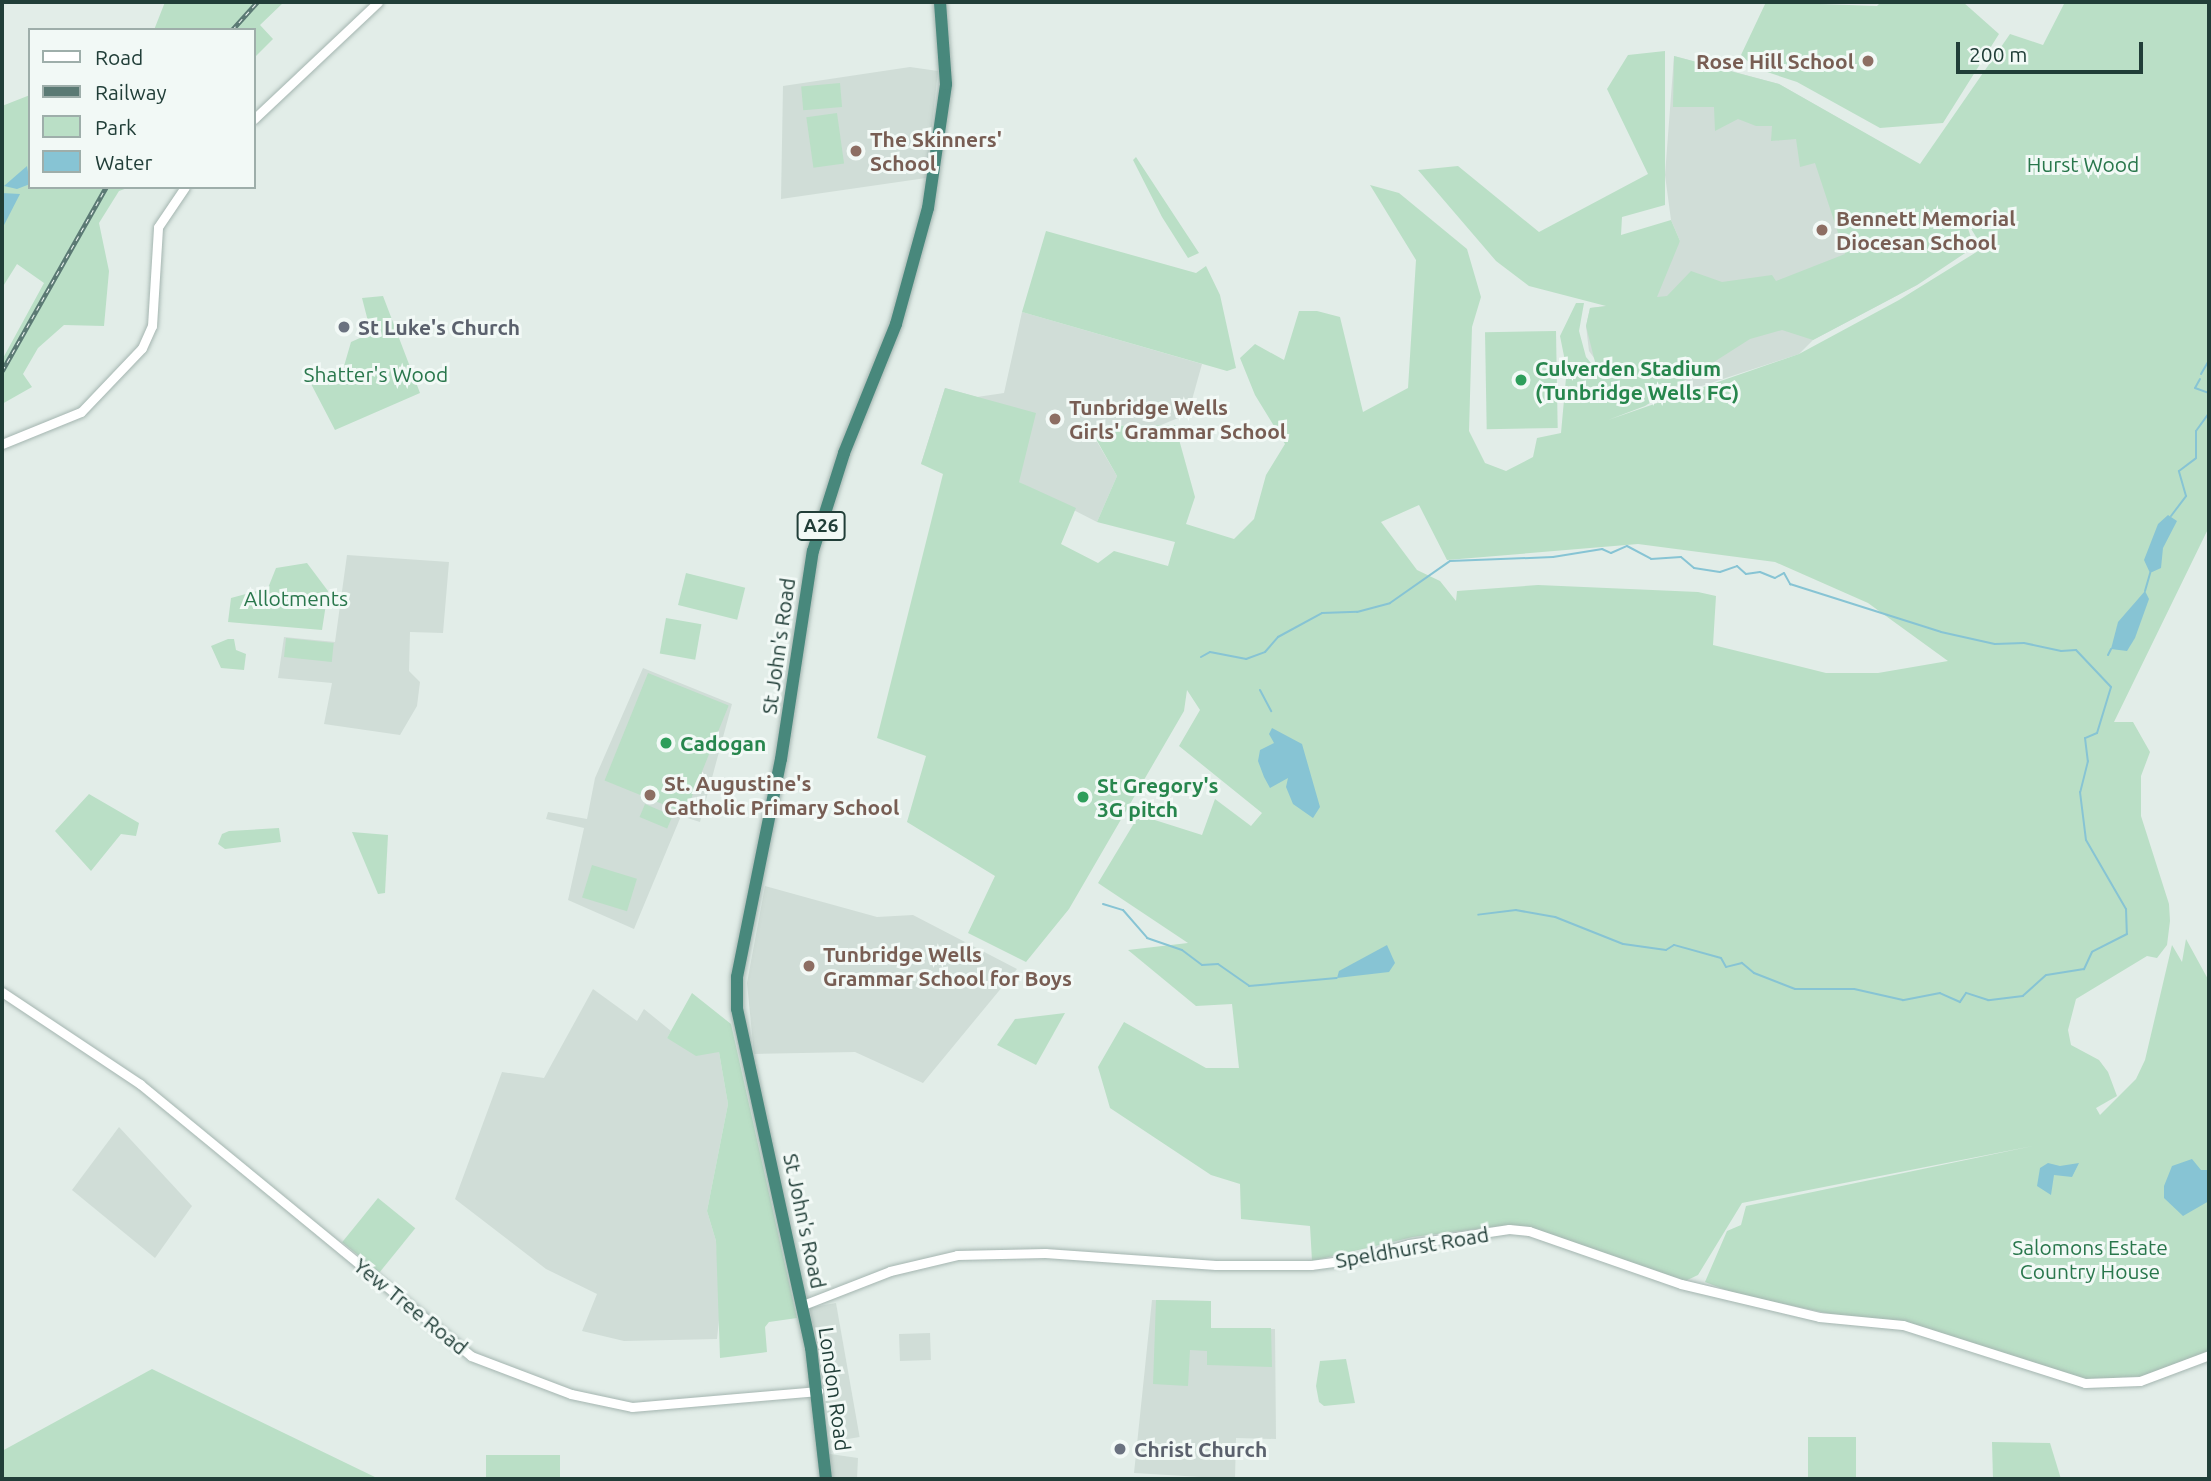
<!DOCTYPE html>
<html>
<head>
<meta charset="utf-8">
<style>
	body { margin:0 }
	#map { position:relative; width:2211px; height:1481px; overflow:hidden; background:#e2ede8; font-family:Ubuntu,sans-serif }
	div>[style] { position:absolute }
	.built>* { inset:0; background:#d0ddd7; transform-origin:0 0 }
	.green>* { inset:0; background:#badfc6; transform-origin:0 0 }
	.water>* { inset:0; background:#87c4d4 }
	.stream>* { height:2px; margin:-1px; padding:0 1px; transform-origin:1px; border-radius:1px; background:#87c4d4 }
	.roads { filter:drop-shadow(0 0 2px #a4b5b0) drop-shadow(0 0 2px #a4b5b0) }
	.tertiary>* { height:9px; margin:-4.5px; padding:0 4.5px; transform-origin:4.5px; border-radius:4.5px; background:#fff }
	.trunk>* { height:12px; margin:-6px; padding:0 6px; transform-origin:6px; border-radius:6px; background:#48887c }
	.rail>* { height:4.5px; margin-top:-2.25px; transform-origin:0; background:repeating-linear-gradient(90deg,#f2f9f6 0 5px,#5b7a74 0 10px); box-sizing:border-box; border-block:2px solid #5b7a74 }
	.dots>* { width:19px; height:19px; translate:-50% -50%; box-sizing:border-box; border:4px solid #f2f9f6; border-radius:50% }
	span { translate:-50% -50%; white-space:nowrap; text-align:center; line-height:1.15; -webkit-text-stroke:6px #f2f9f6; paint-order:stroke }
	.shield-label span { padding:2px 5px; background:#f2f9f6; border:2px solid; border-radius:5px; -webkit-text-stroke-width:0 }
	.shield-label { font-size:19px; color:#213e38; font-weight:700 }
	.education-label { font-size:21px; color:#785e54; font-weight:700 }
	.right { translate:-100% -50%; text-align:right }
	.left { translate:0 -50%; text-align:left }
	.park-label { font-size:21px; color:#29774c }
	.worship-label { font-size:21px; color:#5b616d; font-weight:700 }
	.leisure-label { font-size:21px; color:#27864d; font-weight:700 }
	.street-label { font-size:21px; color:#213e38 }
	.frame { position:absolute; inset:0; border:4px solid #213e38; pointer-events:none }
	.legend { position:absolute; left:28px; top:28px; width:228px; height:161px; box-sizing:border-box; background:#f2f9f6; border:2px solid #9eaeaa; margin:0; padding:9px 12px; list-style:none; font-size:21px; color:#213e38 }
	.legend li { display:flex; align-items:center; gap:14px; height:35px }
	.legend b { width:35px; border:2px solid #9eaeaa }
	.scale { position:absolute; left:1956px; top:42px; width:187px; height:32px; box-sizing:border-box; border:4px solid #213e38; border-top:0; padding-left:9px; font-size:21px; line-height:24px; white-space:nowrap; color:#213e38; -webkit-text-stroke:5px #f2f9f6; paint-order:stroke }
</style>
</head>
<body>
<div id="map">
	<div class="built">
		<i style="clip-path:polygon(1674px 56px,1779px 84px,1945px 179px,1974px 247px,1917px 285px,1813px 340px,1799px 354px,1604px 418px,1597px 362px,1589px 351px,1586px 326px,1590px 308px,1642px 302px,1680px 241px,1671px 220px,1665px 175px)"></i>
		<i style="clip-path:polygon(910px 67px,938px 71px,926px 178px,781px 199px,783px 86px)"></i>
		<i style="clip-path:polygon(1022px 312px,1202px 364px,1188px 414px,1161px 425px,1104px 426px,1096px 440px,1117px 476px,1097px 522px,1019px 482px,921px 464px,945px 388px,977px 397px,1004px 393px)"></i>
		<i style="clip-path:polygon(347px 555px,449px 562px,443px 633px,410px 632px,409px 671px,420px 682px,417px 706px,400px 735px,324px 724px,332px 683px,278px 678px,284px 637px,335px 642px)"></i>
		<i style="clip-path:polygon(643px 668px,732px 704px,700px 822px,681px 816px,634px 929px,568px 900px,584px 828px,546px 819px,548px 812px,587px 819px,595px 778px)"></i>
		<i style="clip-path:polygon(765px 886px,877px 917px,913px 915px,1017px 969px,923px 1083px,855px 1052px,754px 1054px,747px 983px)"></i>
		<i style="clip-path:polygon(593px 989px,637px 1021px,644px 1009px,671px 1031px,667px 1038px,719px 1052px,728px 1104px,707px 1211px,716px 1241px,721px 1301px,717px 1339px,624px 1341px,582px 1331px,597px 1294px,546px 1269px,455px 1199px,502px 1072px,544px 1078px)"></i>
		<i style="clip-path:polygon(119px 1127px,192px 1206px,155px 1258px,72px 1190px)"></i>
		<i style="clip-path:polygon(1152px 1300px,1211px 1301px,1211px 1328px,1275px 1329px,1276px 1439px,1236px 1438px,1235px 1479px,1134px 1473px)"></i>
		<i style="left:836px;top:1303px;width:136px;height:27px;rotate:80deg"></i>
		<i style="left:930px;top:1333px;width:27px;height:31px;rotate:88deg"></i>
		<i style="clip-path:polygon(830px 1454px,858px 1458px,857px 1479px,829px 1479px)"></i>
	</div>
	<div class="green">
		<i style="clip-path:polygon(165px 2px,284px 2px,260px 25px,273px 39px,254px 58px,254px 30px,154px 30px)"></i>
		<i style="clip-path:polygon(1766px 2px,1877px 6px,1881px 2px,1963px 2px,1999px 34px,1943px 123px,1880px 128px,1797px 82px,1755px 68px,1741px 55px)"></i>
		<i style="clip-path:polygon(evenodd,2065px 2px,2209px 2px,2209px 527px,2114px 722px,2133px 722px,2150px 752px,2141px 776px,2141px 816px,2169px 904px,2170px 921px,2167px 945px,2157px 958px,2147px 956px,2076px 999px,2068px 1030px,2071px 1045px,2099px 1060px,2108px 1072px,2117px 1096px,2096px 1108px,2100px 1115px,2136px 1079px,2145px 1060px,2172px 945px,2182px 962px,2186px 939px,2209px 981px,2209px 1353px,2146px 1376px,2085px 1380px,1922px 1328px,1831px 1314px,1736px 1294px,1705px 1282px,1727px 1231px,1741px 1225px,1746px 1206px,2038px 1145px,1742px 1203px,1698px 1275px,1683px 1282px,1530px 1227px,1509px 1225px,1413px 1237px,1312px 1261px,1310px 1226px,1241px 1219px,1240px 1184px,1211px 1175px,1110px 1108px,1098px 1067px,1124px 1022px,1206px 1068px,1239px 1068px,1232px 1004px,1196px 1006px,1128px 950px,1188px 943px,1098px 883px,1139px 815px,1202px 835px,1215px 799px,1251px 826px,1262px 813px,1179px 746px,1200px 710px,1187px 690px,1184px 711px,1069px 909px,1026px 962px,968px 933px,995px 876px,907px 822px,926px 756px,877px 738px,943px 474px,921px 464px,945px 388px,1036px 413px,1019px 482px,1076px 508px,1061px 544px,1098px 563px,1114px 551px,1168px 566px,1175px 542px,1097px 522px,1117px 476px,1096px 439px,1104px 426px,1175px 425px,1195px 497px,1186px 524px,1234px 539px,1254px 519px,1266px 475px,1285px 444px,1255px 395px,1240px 358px,1255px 344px,1284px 360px,1299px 311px,1317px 311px,1340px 317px,1363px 412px,1408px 388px,1416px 260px,1370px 185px,1399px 193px,1467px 249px,1481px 297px,1472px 327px,1469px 431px,1485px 463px,1506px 471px,1533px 457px,1537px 438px,1561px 433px,1566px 378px,1576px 366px,1565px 361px,1560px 336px,1576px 303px,1584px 303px,1579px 331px,1586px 357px,1597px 370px,1586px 326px,1590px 308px,1606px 306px,1529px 286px,1496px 261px,1418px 170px,1458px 166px,1539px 232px,1648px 174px,1607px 89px,1628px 55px,1665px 51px,1665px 205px,1622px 217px,1621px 235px,1671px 220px,1680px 241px,1657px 297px,1667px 296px,1691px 271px,1722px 282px,1772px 275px,1776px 281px,1845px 254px,1815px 163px,1800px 167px,1796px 139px,1771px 141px,1772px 126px,1756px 126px,1738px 119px,1715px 131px,1714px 107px,1673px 107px,1674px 56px,1779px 84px,1920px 164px,2010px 34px,2043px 45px,2065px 2px,1965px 219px,1983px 248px,1899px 300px,1799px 354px,1608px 420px,1645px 406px,1750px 339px,1782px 330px,1813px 340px,1917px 285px,1974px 247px,1965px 219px,2065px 2px,1419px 505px,1447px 560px,1638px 544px,1775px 562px,1868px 603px,1948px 661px,1878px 673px,1826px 673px,1713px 645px,1716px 596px,1698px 592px,1538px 585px,1457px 591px,1456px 601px,1440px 581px,1417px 570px,1381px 522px,1419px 505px)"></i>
		<i style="left:840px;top:83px;width:24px;height:39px;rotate:85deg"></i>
		<i style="clip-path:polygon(30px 95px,30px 187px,130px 187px,119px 191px,99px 223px,109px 271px,104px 326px,64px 325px,38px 348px,23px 374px,32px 387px,2px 404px,2px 360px,44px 283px,17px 264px,2px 288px,2px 106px)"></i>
		<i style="left:837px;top:113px;width:51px;height:31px;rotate:82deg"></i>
		<i style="clip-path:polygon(1136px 157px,1174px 215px,1199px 253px,1188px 258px,1162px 217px,1133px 160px)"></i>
		<i style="clip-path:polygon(1046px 231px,1196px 273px,1206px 266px,1220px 295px,1236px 368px,1227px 371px,1022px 312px)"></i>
		<i style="clip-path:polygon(383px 296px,420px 393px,335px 430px,309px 380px,315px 370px,342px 373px,351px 342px,371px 333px,362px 298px)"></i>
		<i style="left:1556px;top:331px;width:97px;height:71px;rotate:89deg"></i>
		<i style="clip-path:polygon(307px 563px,328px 591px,322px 630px,228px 622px,231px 598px,268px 588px,276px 568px)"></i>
		<i style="left:686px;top:573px;width:61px;height:33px;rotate:14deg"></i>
		<i style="left:666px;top:618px;width:36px;height:36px;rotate:10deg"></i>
		<i style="left:286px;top:638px;width:48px;height:19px;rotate:6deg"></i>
		<i style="clip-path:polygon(228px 639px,234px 639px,236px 650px,246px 654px,244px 670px,221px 668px,211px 646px)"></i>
		<i style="left:648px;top:673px;width:87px;height:116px;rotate:22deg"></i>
		<i style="clip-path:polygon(89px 794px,139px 823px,136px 836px,121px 834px,91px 871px,55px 831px)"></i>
		<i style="left:645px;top:804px;width:30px;height:14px;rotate:23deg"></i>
		<i style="clip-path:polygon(279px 828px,281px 842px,225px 849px,218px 844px,222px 834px,229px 831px)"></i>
		<i style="clip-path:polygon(352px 832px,388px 835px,385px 893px,378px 894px)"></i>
		<i style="left:592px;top:865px;width:47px;height:34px;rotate:17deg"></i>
		<i style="clip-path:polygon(692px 993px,731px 1024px,797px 1318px,769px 1322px,765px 1327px,767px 1352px,720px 1358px,716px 1241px,707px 1211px,728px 1104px,719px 1052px,696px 1056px,667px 1038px)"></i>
		<i style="clip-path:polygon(1065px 1013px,1036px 1065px,997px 1045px,1015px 1019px)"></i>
		<i style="left:378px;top:1198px;width:48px;height:57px;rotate:39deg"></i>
		<i style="clip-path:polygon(1156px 1300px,1211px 1301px,1211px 1328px,1271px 1328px,1272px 1367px,1207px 1365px,1207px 1351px,1190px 1350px,1188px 1386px,1153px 1384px)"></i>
		<i style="clip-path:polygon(1346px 1359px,1355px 1403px,1324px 1406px,1319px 1402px,1316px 1386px,1320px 1361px)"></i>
		<i style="clip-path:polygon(152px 1369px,379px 1479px,2px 1479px,2px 1451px)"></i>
		<i style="left:1856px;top:1437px;width:42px;height:48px;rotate:90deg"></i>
		<i style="clip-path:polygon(1992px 1442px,2050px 1443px,2061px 1479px,1993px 1479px)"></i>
		<i style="left:560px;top:1455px;width:24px;height:74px;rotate:90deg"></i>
	</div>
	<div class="water">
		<i style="clip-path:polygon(27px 166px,30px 184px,17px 189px,4px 186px)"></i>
		<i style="clip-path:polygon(2px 193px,20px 194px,2px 229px)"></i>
		<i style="clip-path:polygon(2168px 515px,2177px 521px,2163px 548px,2161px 568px,2150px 573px,2144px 560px,2158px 524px)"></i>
		<i style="clip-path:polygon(2145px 591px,2149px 599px,2135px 638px,2127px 651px,2111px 649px,2118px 622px)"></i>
		<i style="clip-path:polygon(1272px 728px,1302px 744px,1320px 807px,1313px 818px,1293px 804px,1286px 787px,1288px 778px,1270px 788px,1264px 777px,1258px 761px,1260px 750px,1274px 743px,1269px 734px)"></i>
		<i style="clip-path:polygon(1387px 945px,1395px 963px,1389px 972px,1337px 978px,1339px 971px)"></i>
		<i style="clip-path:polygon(2192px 1159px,2201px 1170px,2209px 1170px,2209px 1201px,2183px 1216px,2164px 1198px,2164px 1186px,2172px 1166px)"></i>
		<i style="clip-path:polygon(2048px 1163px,2060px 1166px,2079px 1163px,2072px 1177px,2054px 1175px,2051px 1195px,2037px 1186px,2040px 1168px)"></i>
	</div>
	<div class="stream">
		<i style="left:2201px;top:374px;width:16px;rotate:-60deg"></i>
		<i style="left:2200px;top:379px;width:10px;rotate:119deg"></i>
		<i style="left:2195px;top:388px;width:15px;rotate:20deg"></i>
		<i style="left:2171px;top:516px;width:25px;rotate:-53deg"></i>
		<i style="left:2186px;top:496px;width:26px;rotate:-106deg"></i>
		<i style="left:2179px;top:471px;width:21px;rotate:-37deg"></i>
		<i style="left:2196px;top:458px;width:27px;rotate:-90deg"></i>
		<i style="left:2196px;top:431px;width:22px;rotate:-54deg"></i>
		<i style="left:2145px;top:591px;width:19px;rotate:-74deg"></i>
		<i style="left:2108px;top:655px;width:7px;rotate:-63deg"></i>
		<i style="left:1201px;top:657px;width:10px;rotate:-29deg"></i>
		<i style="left:1210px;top:652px;width:37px;rotate:11deg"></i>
		<i style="left:1246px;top:659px;width:20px;rotate:-20deg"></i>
		<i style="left:1265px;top:652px;width:20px;rotate:-49deg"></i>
		<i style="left:1278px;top:637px;width:50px;rotate:-28.6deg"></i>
		<i style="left:1322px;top:613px;width:35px;rotate:-2deg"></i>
		<i style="left:1357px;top:612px;width:34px;rotate:-15deg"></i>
		<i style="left:1390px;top:603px;width:73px;rotate:-35deg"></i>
		<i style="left:1450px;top:561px;width:103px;rotate:-2.2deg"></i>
		<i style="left:1553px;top:557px;width:50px;rotate:-9.3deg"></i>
		<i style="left:1602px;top:549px;width:10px;rotate:24deg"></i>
		<i style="left:1611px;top:553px;width:17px;rotate:-24deg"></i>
		<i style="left:1627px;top:546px;width:27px;rotate:28deg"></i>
		<i style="left:1651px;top:559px;width:30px;rotate:-4deg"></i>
		<i style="left:1681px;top:557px;width:17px;rotate:40deg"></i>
		<i style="left:1694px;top:568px;width:26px;rotate:9deg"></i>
		<i style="left:1720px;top:572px;width:18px;rotate:-19deg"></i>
		<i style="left:1737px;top:566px;width:12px;rotate:42deg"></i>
		<i style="left:1746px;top:574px;width:14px;rotate:-8deg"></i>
		<i style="left:1760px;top:572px;width:16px;rotate:22deg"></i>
		<i style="left:1775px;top:578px;width:10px;rotate:-29deg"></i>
		<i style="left:1784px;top:573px;width:13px;rotate:61deg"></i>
		<i style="left:1790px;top:584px;width:158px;rotate:17.6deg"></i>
		<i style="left:1941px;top:632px;width:55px;rotate:12.5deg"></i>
		<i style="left:1995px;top:644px;width:29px;rotate:-2deg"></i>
		<i style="left:2024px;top:643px;width:38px;rotate:12deg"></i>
		<i style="left:2061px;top:651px;width:15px;rotate:-4deg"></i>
		<i style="left:2076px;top:650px;width:51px;rotate:46.6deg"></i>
		<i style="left:2111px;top:687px;width:48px;rotate:106.9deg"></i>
		<i style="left:2097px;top:733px;width:13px;rotate:157deg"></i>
		<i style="left:2085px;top:738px;width:23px;rotate:83deg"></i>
		<i style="left:2088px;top:761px;width:32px;rotate:104deg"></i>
		<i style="left:2080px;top:792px;width:48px;rotate:82.9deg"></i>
		<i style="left:2086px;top:840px;width:80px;rotate:59.9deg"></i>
		<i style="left:2126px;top:909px;width:25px;rotate:88deg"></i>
		<i style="left:2127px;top:934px;width:39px;rotate:153deg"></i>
		<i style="left:2092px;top:952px;width:19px;rotate:115deg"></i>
		<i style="left:2084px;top:969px;width:38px;rotate:171deg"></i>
		<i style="left:2046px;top:975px;width:31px;rotate:138deg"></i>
		<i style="left:2023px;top:996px;width:35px;rotate:173deg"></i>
		<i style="left:1988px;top:1000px;width:23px;rotate:-162deg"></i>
		<i style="left:1966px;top:993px;width:11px;rotate:124deg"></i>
		<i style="left:1960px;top:1002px;width:22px;rotate:-156deg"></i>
		<i style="left:1940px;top:993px;width:38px;rotate:169deg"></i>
		<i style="left:1903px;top:1000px;width:50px;rotate:-167.3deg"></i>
		<i style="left:1854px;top:989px;width:59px;rotate:180deg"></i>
		<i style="left:1795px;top:989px;width:44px;rotate:-158.7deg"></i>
		<i style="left:1754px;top:973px;width:16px;rotate:-140deg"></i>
		<i style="left:1742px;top:963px;width:16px;rotate:166deg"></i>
		<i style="left:1726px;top:967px;width:10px;rotate:-119deg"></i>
		<i style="left:1721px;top:958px;width:49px;rotate:-164.5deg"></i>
		<i style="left:1674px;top:945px;width:9px;rotate:148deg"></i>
		<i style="left:1666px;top:950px;width:43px;rotate:-172.1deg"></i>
		<i style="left:1623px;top:944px;width:73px;rotate:-158.3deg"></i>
		<i style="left:1555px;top:917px;width:40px;rotate:-170deg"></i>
		<i style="left:1516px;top:910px;width:38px;rotate:173deg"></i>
		<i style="left:1260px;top:690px;width:24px;rotate:62deg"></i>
		<i style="left:1103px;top:904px;width:21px;rotate:17deg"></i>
		<i style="left:1123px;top:910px;width:37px;rotate:49deg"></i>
		<i style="left:1147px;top:938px;width:37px;rotate:19deg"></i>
		<i style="left:1182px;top:950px;width:25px;rotate:37deg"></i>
		<i style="left:1202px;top:965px;width:16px;rotate:-4deg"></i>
		<i style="left:1218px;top:964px;width:38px;rotate:35deg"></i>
		<i style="left:1249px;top:986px;width:88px;rotate:-5.2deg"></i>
	</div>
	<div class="roads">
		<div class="tertiary">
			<i style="left:254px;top:119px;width:170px;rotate:-43.3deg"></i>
			<i style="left:2px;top:444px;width:85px;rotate:-22.1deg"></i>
			<i style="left:81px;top:412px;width:88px;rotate:-46.4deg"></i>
			<i style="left:142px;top:348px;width:24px;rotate:-66deg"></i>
			<i style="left:152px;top:326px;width:99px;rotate:-86.5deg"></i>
			<i style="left:158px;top:227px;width:48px;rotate:-56deg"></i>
			<i style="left:2px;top:992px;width:166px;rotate:33.7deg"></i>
			<i style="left:140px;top:1084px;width:428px;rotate:39.4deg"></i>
			<i style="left:471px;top:1356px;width:107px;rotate:20.8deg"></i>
			<i style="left:571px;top:1394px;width:62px;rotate:12deg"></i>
			<i style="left:632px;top:1407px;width:187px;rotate:-4.9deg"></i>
			<i style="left:803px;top:1305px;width:93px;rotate:-21.3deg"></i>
			<i style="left:890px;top:1271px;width:69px;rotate:-13.4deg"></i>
			<i style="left:957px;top:1255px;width:88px;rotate:-1.3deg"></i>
			<i style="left:1045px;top:1253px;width:171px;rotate:4deg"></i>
			<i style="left:1216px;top:1265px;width:95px"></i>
			<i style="left:1311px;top:1265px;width:45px;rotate:-7.6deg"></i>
			<i style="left:1356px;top:1259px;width:55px;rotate:-15.8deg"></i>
			<i style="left:1409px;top:1244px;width:101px;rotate:-8.5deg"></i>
			<i style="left:1509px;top:1229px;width:20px;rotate:6deg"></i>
			<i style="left:1529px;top:1231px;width:161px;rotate:19.2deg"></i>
			<i style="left:1681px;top:1284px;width:142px;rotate:13.4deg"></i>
			<i style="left:1819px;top:1317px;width:84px;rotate:5.4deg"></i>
			<i style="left:1903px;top:1325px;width:191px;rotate:17.7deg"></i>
			<i style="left:2085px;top:1383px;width:55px;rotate:-2.1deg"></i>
			<i style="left:2140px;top:1381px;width:74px;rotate:-20.6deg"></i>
		</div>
		<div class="trunk">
			<i style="left:826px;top:1479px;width:132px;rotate:-96.5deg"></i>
			<i style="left:811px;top:1348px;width:347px;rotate:-102.3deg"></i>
			<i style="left:737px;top:1009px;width:32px;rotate:-90deg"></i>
			<i style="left:737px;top:977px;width:222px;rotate:-78.6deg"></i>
			<i style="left:781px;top:759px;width:210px;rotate:-81.3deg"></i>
			<i style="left:813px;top:551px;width:103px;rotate:-72.4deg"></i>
			<i style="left:844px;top:453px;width:139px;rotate:-68deg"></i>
			<i style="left:896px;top:324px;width:120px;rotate:-74.6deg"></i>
			<i style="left:928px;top:208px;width:125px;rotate:-81.7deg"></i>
			<i style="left:946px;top:84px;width:82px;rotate:-94.2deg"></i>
		</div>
	</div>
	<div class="rail">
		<i style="left:232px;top:30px;width:38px;rotate:-48deg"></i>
		<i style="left:2px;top:371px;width:211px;rotate:-60.5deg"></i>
	</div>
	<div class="dots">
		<i style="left:1868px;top:61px;background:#8d6e63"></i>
		<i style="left:856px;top:151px;background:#8d6e63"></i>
		<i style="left:1822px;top:230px;background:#8d6e63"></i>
		<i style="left:344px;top:327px;background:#6b7280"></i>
		<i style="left:1521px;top:380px;background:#2e9e5b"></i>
		<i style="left:1055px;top:419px;background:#8d6e63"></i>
		<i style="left:666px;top:743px;background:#2e9e5b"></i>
		<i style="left:650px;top:795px;background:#8d6e63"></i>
		<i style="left:1083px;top:797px;background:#2e9e5b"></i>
		<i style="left:809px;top:966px;background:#8d6e63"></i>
		<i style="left:1120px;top:1449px;background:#6b7280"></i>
	</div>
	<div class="shield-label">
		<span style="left:821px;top:526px">A26</span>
	</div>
	<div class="education-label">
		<span class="right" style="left:1854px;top:61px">Rose Hill School</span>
		<span class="left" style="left:870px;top:151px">The Skinners'<br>School</span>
		<span class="left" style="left:1836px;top:230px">Bennett Memorial<br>Diocesan School</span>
		<span class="left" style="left:1069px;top:419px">Tunbridge Wells<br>Girls' Grammar School</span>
		<span class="left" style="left:664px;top:795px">St. Augustine's<br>Catholic Primary School</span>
		<span class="left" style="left:823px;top:966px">Tunbridge Wells<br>Grammar School for Boys</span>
	</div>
	<div class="park-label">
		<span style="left:2083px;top:164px">Hurst Wood</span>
		<span style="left:376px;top:374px">Shatter's Wood</span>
		<span style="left:296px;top:598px">Allotments</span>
		<span style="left:2090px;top:1259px">Salomons Estate<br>Country House</span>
	</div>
	<div class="worship-label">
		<span class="left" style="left:358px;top:327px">St Luke's Church</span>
		<span class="left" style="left:1134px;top:1449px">Christ Church</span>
	</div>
	<div class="leisure-label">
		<span class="left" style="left:1535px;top:380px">Culverden Stadium<br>(Tunbridge Wells FC)</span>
		<span class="left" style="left:680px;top:743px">Cadogan</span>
		<span class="left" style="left:1097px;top:797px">St Gregory's<br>3G pitch</span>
	</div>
	<div class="street-label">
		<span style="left:778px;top:646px;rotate:-82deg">St John's Road</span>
		<span style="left:805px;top:1221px;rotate:78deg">St John's Road</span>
		<span style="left:1412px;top:1247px;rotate:-10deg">Speldhurst Road</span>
		<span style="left:411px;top:1306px;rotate:39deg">Yew Tree Road</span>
		<span style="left:835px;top:1389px;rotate:82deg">London Road</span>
	</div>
	<div class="frame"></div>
	<ul class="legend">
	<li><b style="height:9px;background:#fff"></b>Road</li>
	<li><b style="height:9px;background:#5b7a74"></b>Railway</li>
	<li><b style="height:19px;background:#badfc6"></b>Park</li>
	<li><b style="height:19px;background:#87c4d4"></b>Water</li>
	</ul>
	<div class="scale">200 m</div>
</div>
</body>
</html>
